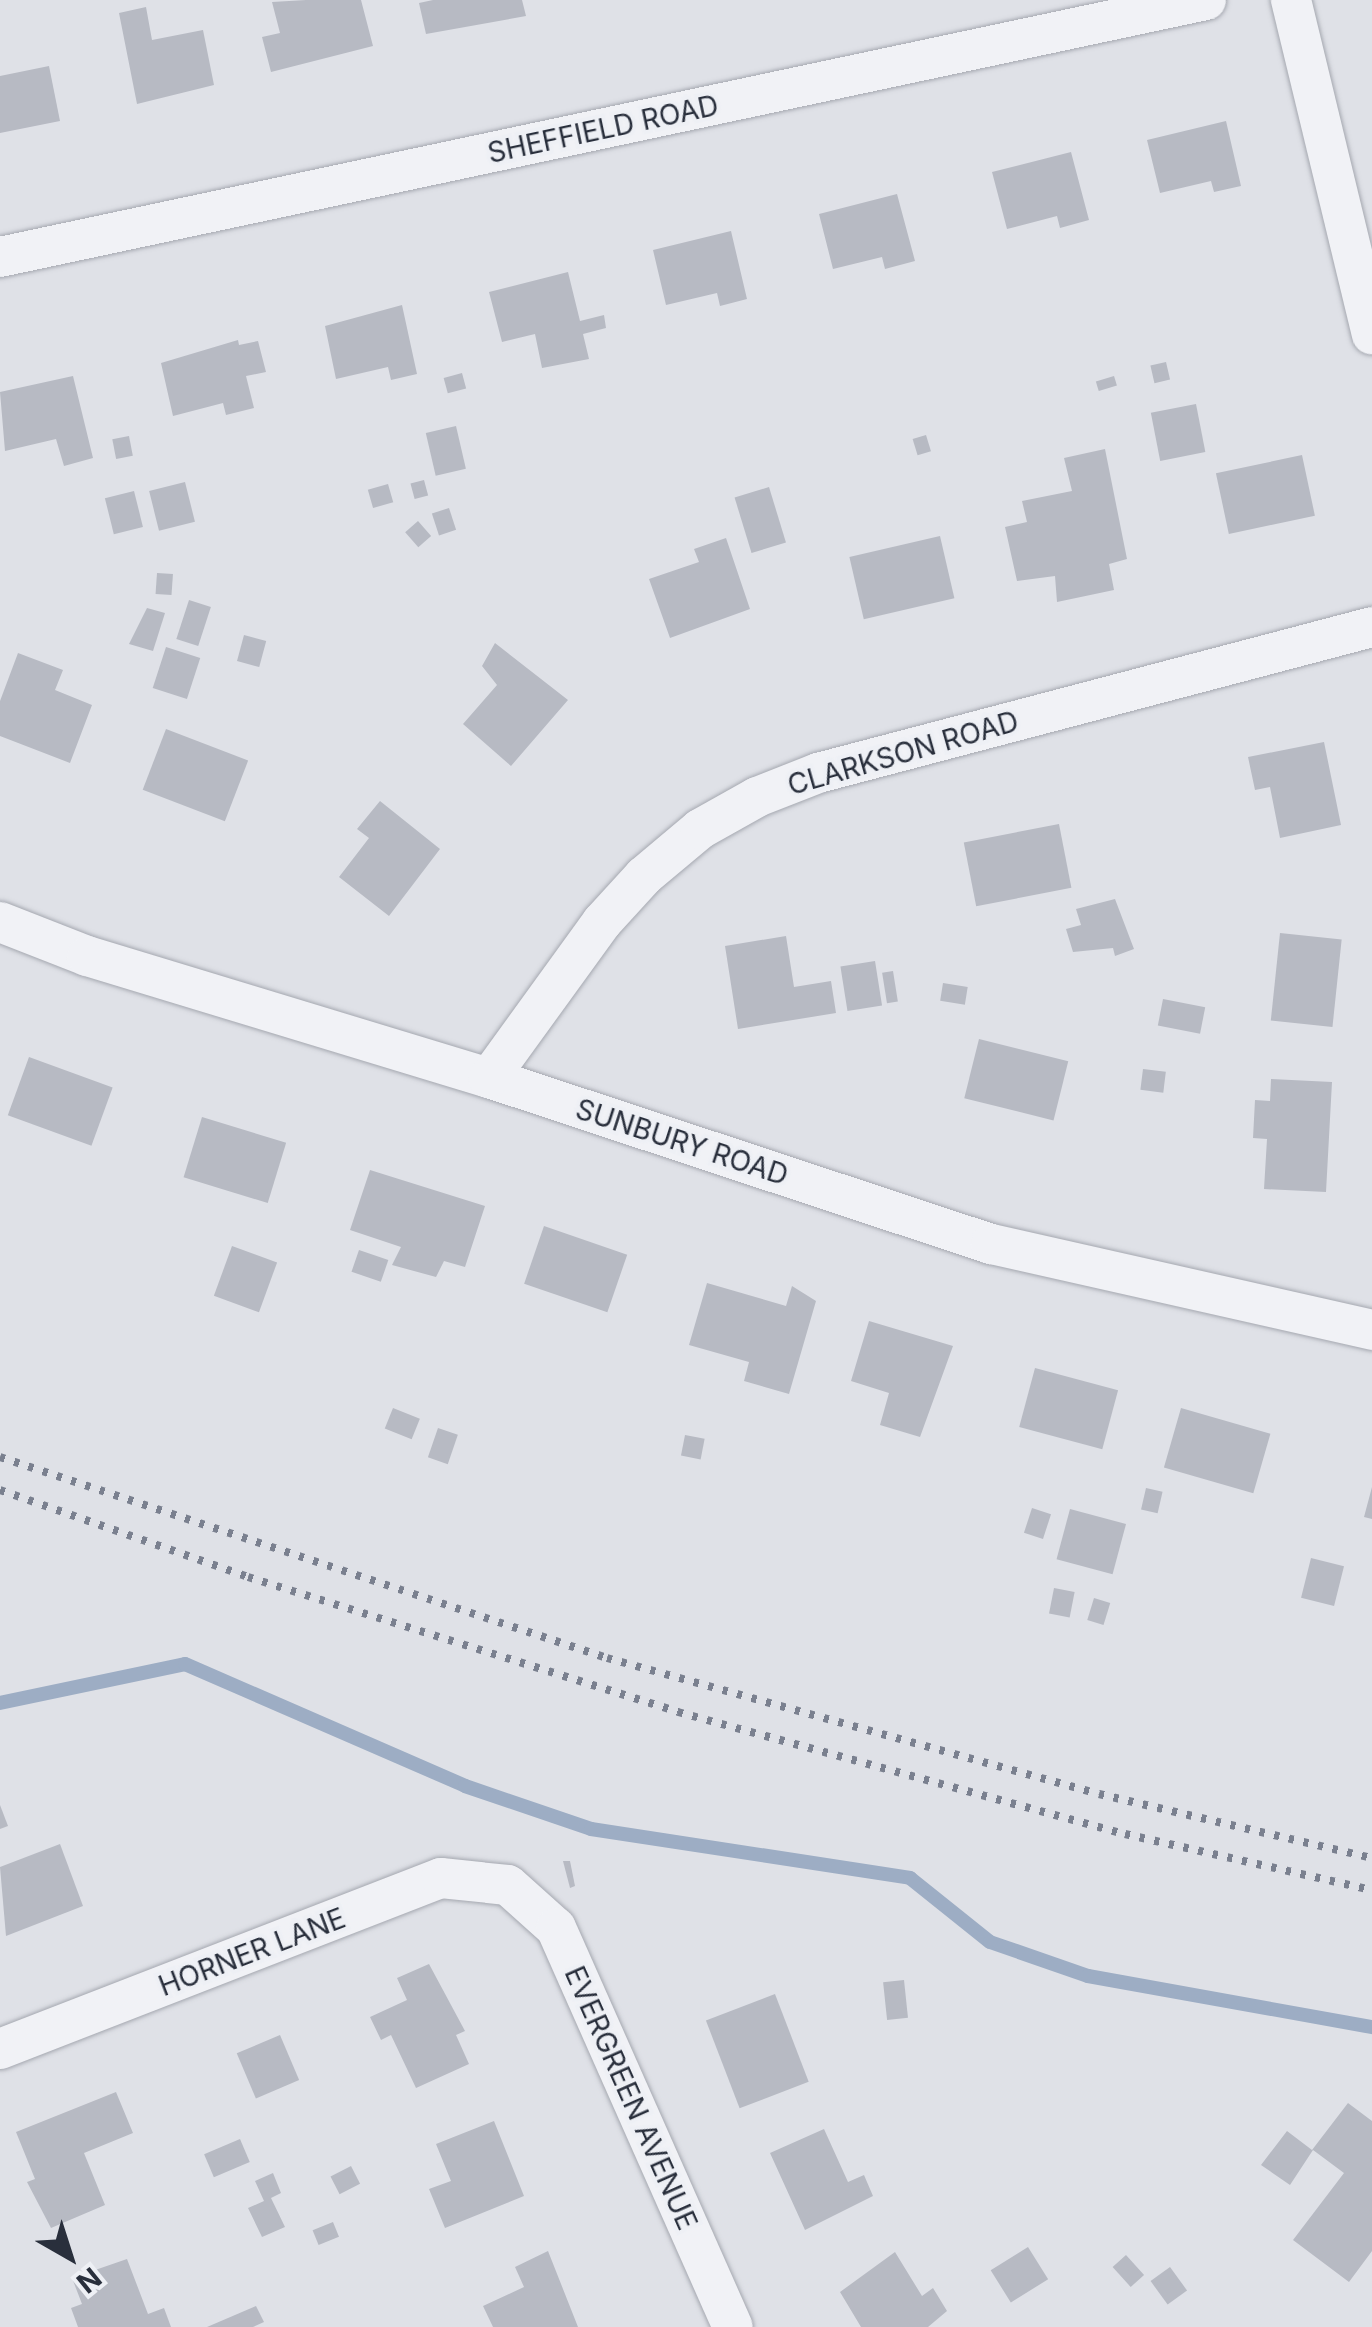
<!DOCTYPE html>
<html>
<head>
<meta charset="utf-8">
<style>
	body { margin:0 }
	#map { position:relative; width:1372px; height:2327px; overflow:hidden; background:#dfe1e7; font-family:Inter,sans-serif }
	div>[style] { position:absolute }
	.stream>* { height:14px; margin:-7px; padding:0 7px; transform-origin:7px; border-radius:7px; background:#9dadc4 }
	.building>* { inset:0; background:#b7bac3; transform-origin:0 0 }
	.roads { filter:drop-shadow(0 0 2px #a5a8b0) drop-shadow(0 0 2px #a5a8b0) }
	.street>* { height:40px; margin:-20px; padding:0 20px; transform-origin:20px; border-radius:20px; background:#f1f2f6 }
	.rail>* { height:8px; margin-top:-4px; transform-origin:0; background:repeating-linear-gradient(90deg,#7a808f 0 5px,transparent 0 15px) }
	span { translate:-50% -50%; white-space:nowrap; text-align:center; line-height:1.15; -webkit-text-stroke:8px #eef0f5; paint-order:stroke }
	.street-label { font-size:28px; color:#292f3c }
	.north { position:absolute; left:20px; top:2207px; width:100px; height:100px; -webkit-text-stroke:8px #eef0f5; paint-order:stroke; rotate:141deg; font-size:28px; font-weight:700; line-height:40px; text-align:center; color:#292f3c }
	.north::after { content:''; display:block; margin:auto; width:35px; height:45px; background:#292f3c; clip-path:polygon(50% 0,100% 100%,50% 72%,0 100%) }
</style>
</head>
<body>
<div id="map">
	<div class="stream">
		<i style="left:0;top:1703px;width:189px;rotate:-11.9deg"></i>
		<i style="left:185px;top:1664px;width:305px;rotate:23.5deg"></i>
		<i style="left:465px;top:1786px;width:133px;rotate:18.8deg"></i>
		<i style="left:591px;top:1829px;width:323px;rotate:8.7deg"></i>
		<i style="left:910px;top:1878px;width:102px;rotate:38.7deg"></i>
		<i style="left:990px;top:1942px;width:104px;rotate:19.1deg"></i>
		<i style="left:1088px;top:1976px;width:289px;rotate:10.2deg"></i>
	</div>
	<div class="building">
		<i style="clip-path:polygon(306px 0,361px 0,373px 46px,271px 72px,262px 37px,280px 33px,272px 2px)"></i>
		<i style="clip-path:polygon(433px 0,522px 0,526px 16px,426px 34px,419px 3px)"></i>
		<i style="clip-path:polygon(146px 7px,152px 40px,203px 30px,214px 85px,137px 104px,119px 13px)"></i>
		<i style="clip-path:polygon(49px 66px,60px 121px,0 133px,0 76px)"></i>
		<i style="clip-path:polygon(1226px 121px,1241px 186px,1214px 192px,1211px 181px,1160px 193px,1147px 140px)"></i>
		<i style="clip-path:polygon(1071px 152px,1089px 220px,1060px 228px,1057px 216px,1007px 229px,992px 172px)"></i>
		<i style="clip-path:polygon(897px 194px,915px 261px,885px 269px,882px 257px,833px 269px,819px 214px)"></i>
		<i style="clip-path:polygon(731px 231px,747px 299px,720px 306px,717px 293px,666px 305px,653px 250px)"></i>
		<i style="clip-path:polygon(568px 272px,580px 321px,604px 315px,606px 328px,583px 334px,589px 359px,542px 368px,535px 334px,502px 342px,489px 292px)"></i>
		<i style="clip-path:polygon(402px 305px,417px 374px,391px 380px,388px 367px,336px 379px,325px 326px)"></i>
		<i style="clip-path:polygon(238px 340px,239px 345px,258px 341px,266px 372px,246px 376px,254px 408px,226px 415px,223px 403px,173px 416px,161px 363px)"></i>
		<i style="left:1166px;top:362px;width:18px;height:16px;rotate:77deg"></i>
		<i style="left:462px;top:373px;width:16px;height:19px;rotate:75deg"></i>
		<i style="clip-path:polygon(73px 376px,93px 458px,64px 466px,56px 439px,5px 451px,0 392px)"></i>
		<i style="left:1114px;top:376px;width:10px;height:19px;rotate:73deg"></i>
		<i style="left:1196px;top:404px;width:49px;height:46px;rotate:79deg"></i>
		<i style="left:456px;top:426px;width:44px;height:31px;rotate:77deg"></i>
		<i style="left:926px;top:435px;width:17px;height:14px;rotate:73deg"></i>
		<i style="left:129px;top:436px;width:20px;height:17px;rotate:79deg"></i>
		<i style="clip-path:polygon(1105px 449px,1127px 559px,1109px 564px,1114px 590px,1057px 602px,1055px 576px,1017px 581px,1005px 527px,1027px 522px,1022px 501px,1072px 491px,1064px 458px)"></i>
		<i style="left:1302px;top:455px;width:62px;height:88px;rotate:78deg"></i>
		<i style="left:424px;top:480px;width:16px;height:14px;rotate:75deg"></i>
		<i style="left:185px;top:482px;width:41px;height:37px;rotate:76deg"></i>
		<i style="left:388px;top:484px;width:19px;height:21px;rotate:74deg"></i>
		<i style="left:769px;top:487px;width:58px;height:36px;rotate:73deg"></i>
		<i style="left:134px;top:491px;width:37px;height:30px;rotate:76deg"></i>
		<i style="left:449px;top:508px;width:23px;height:18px;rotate:72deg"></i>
		<i style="left:418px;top:521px;width:20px;height:17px;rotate:49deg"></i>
		<i style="left:940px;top:536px;width:64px;height:93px;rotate:77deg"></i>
		<i style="clip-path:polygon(726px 538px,750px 609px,670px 638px,649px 579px,699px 562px,694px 549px)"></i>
		<i style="left:157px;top:573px;width:16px;height:21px;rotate:4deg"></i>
		<i style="left:189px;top:600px;width:23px;height:41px;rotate:18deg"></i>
		<i style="clip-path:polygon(147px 608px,165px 613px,153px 651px,129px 644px)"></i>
		<i style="left:244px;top:635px;width:23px;height:27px;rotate:15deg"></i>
		<i style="clip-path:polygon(495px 643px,568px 700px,511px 766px,463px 724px,497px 685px,482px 666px)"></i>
		<i style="left:166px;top:647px;width:36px;height:43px;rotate:18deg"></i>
		<i style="clip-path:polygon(18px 653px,63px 670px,55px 690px,92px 705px,70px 763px,0 736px,0 701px)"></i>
		<i style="left:166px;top:729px;width:88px;height:65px;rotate:21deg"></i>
		<i style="clip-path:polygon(1324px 742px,1341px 825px,1280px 838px,1270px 787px,1255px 790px,1248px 757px)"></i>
		<i style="clip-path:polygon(380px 801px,440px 849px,389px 916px,339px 877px,369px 838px,357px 829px)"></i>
		<i style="left:1059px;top:824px;width:65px;height:97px;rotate:79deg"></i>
		<i style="clip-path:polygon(1115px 899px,1134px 949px,1115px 956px,1113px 948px,1073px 952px,1066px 929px,1081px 925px,1076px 909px)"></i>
		<i style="left:1280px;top:933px;width:62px;height:88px;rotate:6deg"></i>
		<i style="clip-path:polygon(786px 936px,794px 987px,831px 981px,836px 1013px,738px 1029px,725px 946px)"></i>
		<i style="left:875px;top:961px;width:45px;height:35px;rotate:81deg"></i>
		<i style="left:893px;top:971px;width:31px;height:11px;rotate:81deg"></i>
		<i style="left:943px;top:983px;width:25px;height:18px;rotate:9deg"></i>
		<i style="left:1163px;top:999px;width:43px;height:27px;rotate:11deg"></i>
		<i style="left:979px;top:1039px;width:92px;height:61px;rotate:14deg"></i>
		<i style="left:29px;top:1057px;width:89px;height:62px;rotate:20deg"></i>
		<i style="left:1143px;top:1069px;width:23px;height:21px;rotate:7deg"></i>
		<i style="clip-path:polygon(1271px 1079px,1332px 1082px,1326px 1192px,1264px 1189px,1267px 1139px,1253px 1138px,1255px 1100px,1270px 1101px)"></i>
		<i style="left:202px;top:1117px;width:88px;height:63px;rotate:17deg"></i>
		<i style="clip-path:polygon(370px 1170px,485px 1206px,465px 1267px,444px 1261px,436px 1277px,392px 1265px,401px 1247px,350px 1230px)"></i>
		<i style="left:544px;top:1226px;width:88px;height:61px;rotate:19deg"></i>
		<i style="left:232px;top:1246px;width:48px;height:53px;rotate:20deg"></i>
		<i style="left:359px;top:1250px;width:31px;height:23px;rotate:19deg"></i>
		<i style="clip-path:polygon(707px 1283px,786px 1306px,792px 1286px,816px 1301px,789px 1394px,744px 1381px,749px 1362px,689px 1345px)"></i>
		<i style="clip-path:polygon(869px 1321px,953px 1346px,920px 1437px,880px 1425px,889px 1393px,851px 1381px)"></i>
		<i style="left:1035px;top:1368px;width:86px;height:61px;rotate:15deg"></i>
		<i style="left:393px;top:1408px;width:29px;height:22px;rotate:22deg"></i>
		<i style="left:1181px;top:1408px;width:93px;height:62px;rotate:16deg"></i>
		<i style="left:438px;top:1428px;width:21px;height:31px;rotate:19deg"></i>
		<i style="left:685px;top:1435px;width:20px;height:21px;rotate:11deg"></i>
		<i style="clip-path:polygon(1372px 1487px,1372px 1519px,1364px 1517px)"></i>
		<i style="left:1146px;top:1488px;width:17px;height:22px;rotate:13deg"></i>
		<i style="left:1032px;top:1508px;width:20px;height:26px;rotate:18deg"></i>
		<i style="left:1070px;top:1509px;width:58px;height:52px;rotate:15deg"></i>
		<i style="left:1311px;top:1558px;width:34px;height:41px;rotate:14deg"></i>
		<i style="left:1054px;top:1588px;width:21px;height:26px;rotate:11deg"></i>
		<i style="left:1094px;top:1598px;width:17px;height:23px;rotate:17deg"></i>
		<i style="clip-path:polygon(0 1805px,8px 1826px,0 1829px)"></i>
		<i style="clip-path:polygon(60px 1844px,83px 1906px,6px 1936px,0 1867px)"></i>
		<i style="clip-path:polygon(563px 1861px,570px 1861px,575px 1886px,570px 1888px)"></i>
		<i style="clip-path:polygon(429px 1964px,465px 2031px,456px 2035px,469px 2064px,416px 2088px,391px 2035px,381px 2040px,370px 2017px,407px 2000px,397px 1978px)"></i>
		<i style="left:904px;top:1980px;width:38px;height:21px;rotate:84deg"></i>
		<i style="left:775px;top:1994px;width:94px;height:74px;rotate:69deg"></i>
		<i style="left:280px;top:2035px;width:49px;height:47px;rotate:67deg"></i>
		<i style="clip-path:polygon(116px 2092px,133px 2133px,84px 2153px,105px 2205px,51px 2228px,27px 2182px,35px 2179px,16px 2132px)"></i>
		<i style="clip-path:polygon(1348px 2103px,1372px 2121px,1372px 2251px,1349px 2282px,1293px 2240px,1344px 2173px,1313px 2150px,1290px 2185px,1261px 2165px,1287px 2131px,1312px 2150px)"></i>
		<i style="clip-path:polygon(494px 2121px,524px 2196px,445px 2228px,429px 2189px,451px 2181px,436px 2144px)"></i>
		<i style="clip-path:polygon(824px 2129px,848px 2182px,864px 2175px,873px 2196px,805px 2230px,770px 2153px)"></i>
		<i style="left:240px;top:2139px;width:25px;height:39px;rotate:67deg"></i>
		<i style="left:351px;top:2166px;width:20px;height:23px;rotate:63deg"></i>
		<i style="clip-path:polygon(273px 2173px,281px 2193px,271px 2198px,285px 2227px,262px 2237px,248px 2208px,264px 2201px,255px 2181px)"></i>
		<i style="left:333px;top:2222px;width:16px;height:22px;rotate:68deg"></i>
		<i style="left:1028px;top:2247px;width:38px;height:44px;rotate:58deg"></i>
		<i style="clip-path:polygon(548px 2251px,578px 2327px,493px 2327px,483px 2306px,524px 2287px,515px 2267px)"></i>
		<i style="clip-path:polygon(895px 2252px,922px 2296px,933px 2288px,947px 2311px,928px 2327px,861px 2327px,840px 2292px)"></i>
		<i style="left:1126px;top:2255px;width:27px;height:18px;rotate:48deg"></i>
		<i style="clip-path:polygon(127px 2259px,148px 2314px,164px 2308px,171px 2327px,78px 2327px,71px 2308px,82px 2304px,72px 2278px)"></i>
		<i style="left:1170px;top:2267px;width:29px;height:24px;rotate:54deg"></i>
		<i style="clip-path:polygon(256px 2306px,264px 2322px,253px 2327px,207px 2327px)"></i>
	</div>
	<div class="roads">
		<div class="street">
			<i style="left:1291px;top:0;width:344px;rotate:76.4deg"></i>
			<i style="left:0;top:257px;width:1233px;rotate:-12.03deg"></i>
			<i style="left:0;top:922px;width:93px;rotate:21.3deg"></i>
			<i style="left:87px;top:956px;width:420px;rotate:16.9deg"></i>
			<i style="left:489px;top:1078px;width:529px;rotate:18.3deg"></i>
			<i style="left:991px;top:1244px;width:391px;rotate:12.7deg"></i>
			<i style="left:489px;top:1078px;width:193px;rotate:-54.1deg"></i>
			<i style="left:602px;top:922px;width:62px;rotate:-47.6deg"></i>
			<i style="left:644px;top:876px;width:73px;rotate:-40deg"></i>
			<i style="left:700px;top:829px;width:65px;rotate:-29.3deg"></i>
			<i style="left:757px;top:797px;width:66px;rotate:-21.5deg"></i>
			<i style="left:818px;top:773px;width:573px;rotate:-14.76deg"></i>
			<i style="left:0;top:2049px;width:473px;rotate:-21.2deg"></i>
			<i style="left:441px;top:1878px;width:67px;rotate:6deg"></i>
			<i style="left:508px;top:1885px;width:64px;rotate:41.9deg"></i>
			<i style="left:556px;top:1928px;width:436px;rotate:66.1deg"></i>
		</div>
	</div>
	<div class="rail">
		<i style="left:0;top:1457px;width:639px;rotate:18.32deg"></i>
		<i style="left:607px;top:1658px;width:510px;rotate:15.45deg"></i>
		<i style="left:1099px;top:1794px;width:280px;rotate:13.2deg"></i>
		<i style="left:0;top:1490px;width:263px;rotate:19.3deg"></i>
		<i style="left:248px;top:1577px;width:451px;rotate:17.4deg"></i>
		<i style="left:678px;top:1712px;width:463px;rotate:15.3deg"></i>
		<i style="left:1125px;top:1834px;width:253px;rotate:12.8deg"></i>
	</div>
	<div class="street-label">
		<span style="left:603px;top:129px;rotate:-12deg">SHEFFIELD ROAD</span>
		<span style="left:903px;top:753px;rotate:-16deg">CLARKSON ROAD</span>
		<span style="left:682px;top:1142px;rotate:18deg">SUNBURY ROAD</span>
		<span style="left:252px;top:1952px;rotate:-21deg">HORNER LANE</span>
		<span style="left:631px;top:2098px;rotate:66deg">EVERGREEN AVENUE</span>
	</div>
	<div class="north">N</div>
</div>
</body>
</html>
